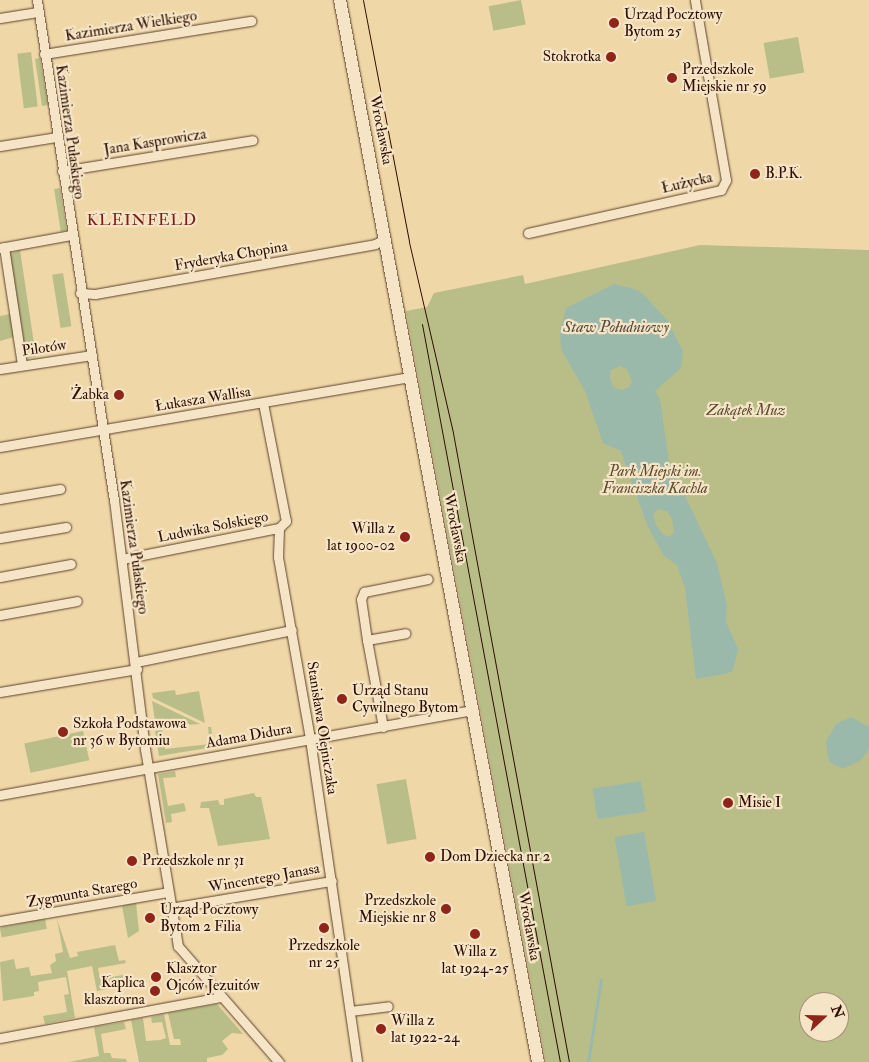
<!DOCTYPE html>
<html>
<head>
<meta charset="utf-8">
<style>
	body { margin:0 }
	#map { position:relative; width:869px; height:1062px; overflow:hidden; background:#efd7a8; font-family:"IM FELL Double Pica",serif }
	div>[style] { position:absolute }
	.green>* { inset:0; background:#b9be88; transform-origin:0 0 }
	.water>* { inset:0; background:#9ab9aa; transform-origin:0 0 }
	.stream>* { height:2.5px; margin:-1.25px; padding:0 1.25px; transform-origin:1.25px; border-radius:1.25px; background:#9ab9aa }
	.roads { filter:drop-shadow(0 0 1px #5e402c) drop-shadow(0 0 1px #5e402c) }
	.minor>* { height:9px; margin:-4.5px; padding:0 4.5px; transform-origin:4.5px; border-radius:4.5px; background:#f5e5c6 }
	.secondary>* { height:12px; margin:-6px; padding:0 6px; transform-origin:6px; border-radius:6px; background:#f5e5c6 }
	.tram>* { height:1px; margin:-0.5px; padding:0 0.5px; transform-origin:0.5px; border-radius:0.5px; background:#2e0d02 }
	.dots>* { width:14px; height:14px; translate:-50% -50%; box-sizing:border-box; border:2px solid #f5e5c6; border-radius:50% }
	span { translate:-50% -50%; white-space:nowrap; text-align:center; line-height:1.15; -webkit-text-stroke:4.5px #f5e5c6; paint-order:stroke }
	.poi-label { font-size:15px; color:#2e0d02 }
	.left { translate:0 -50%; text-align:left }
	.right { translate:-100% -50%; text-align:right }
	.street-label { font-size:15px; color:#2e0d02 }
	.park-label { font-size:15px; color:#5f4b31; font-style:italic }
	.neighbourhood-label { font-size:16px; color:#7a1f14; letter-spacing:1px }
	.water-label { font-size:16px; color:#54493d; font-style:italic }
	.north { position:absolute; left:799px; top:992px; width:50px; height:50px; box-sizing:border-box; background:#f5e5c6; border:1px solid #a58f78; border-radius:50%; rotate:69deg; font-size:14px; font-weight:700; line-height:20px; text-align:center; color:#2e0d02 }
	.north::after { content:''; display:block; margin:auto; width:18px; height:22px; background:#8f2418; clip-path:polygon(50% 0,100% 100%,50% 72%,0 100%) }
</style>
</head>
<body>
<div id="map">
	<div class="green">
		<i style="left:521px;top:0;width:25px;height:33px;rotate:79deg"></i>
		<i style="left:798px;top:37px;width:36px;height:35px;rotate:80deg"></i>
		<i style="left:31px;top:52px;width:55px;height:14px;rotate:83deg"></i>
		<i style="clip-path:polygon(40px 58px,48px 105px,42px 106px,35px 59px)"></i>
		<i style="left:60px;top:188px;width:43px;height:6px;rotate:81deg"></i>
		<i style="clip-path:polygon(evenodd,700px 245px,869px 250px,869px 1062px,546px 1062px,406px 311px,427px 307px,434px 293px,523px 275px,525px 284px,700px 245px,809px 1002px,839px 1002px,839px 1032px,809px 1032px,809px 1002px)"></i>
		<i style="clip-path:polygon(20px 250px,36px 357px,26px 358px,9px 254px)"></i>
		<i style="left:63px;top:273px;width:54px;height:11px;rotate:81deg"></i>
		<i style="clip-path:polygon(10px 314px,14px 337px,0 341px,0 316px)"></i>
		<i style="clip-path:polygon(175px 690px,176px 695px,199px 691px,205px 723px,153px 698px,152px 693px)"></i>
		<i style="clip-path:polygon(152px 701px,200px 724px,156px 727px)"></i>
		<i style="clip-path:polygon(208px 727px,211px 727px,214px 747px,159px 756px,155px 731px,162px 730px,165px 749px,210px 744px)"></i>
		<i style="left:83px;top:731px;width:30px;height:60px;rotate:78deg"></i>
		<i style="clip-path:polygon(175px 771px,176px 777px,163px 778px,168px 806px,184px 803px,186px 811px,171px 814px,172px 822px,166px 823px,158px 774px)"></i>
		<i style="left:406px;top:779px;width:61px;height:30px;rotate:80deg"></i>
		<i style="clip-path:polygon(254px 793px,256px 797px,261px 797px,270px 839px,218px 846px,209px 808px,200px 808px,201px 802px,218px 800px,220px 805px,224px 805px,224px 799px)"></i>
		<i style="clip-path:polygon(136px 903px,139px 931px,128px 938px,122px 906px)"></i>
		<i style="left:45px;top:919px;width:10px;height:46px;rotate:79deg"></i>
		<i style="clip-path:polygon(57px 919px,70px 958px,78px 956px,77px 952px,115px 945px,119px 961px,125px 960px,126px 963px,98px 968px,100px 979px,123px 975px,125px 986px,97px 991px,92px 966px,67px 971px,75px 1018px,45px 1024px,43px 1016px,67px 1012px,64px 995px,69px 994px,66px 977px,38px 982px,39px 991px,34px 992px,34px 996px,3px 1001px,0 962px,14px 959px,16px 969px,29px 967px,31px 976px,52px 973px,50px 965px,56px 961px,55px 954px,63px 952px)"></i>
		<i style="clip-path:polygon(217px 1004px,243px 1034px,232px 1033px,222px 1041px,228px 1049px,222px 1055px,207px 1058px,207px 1062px,139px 1062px,131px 1020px,143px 1018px,146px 1041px,160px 1040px,166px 1038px,162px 1022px,152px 1023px,151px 1017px,164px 1014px,170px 1045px,181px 1045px,180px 1039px,174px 1039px,168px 1013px)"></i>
		<i style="clip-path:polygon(124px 1022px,126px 1029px,101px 1034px,104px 1053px,110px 1053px,112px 1058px,126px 1059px,127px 1062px,69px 1062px,99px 1056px,94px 1027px)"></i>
	</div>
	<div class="water">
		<i style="clip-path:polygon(evenodd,614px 284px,638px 290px,647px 298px,667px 320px,683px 351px,681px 368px,655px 391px,660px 399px,669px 462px,717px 563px,727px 605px,726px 622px,738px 649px,733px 671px,725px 674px,696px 679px,685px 588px,677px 565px,664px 556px,647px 525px,621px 451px,603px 443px,585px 391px,561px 349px,560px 332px,566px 308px,614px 284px,620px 366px,627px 369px,632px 382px,629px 387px,622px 390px,613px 387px,610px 378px,611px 370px,620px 366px,614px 284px,658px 509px,667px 511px,672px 519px,674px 532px,670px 537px,664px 535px,656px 525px,653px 515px,658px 509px)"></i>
		<i style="clip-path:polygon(851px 717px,869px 727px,869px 749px,861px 760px,843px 769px,829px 762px,826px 742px,836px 724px)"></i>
		<i style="left:641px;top:781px;width:31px;height:49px;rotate:81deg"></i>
		<i style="left:644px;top:832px;width:70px;height:30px;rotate:80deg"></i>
	</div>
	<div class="stream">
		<i style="left:588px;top:1062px;width:83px;rotate:-81deg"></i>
	</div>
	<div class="roads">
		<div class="minor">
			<i style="left:37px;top:0;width:506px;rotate:81.25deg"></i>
			<i style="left:114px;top:500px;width:251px;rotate:82.9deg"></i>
			<i style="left:145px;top:749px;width:200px;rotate:80.5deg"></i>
			<i style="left:178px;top:946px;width:154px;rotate:49deg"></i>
			<i style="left:0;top:18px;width:38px;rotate:-9deg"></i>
			<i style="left:44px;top:54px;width:210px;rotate:-9.1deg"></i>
			<i style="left:0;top:146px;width:58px;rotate:-9deg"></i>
			<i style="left:62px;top:171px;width:193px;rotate:-9.2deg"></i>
			<i style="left:528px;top:233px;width:198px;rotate:-12.6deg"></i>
			<i style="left:721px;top:190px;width:11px;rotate:-63deg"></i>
			<i style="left:726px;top:180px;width:183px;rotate:-99.8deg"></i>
			<i style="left:4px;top:247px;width:119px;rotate:81.3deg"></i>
			<i style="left:0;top:248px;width:72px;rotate:-10.4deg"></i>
			<i style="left:80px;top:293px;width:15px;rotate:4deg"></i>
			<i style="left:95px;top:294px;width:284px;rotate:-10.1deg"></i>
			<i style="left:375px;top:244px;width:11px;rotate:-27deg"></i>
			<i style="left:0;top:369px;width:93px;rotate:-8.7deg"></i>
			<i style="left:263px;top:403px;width:120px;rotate:79deg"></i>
			<i style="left:286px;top:521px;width:10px;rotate:135deg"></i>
			<i style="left:279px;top:528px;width:29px;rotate:92deg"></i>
			<i style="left:278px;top:557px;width:185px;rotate:80deg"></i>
			<i style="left:310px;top:739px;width:326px;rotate:81.7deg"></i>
			<i style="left:0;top:447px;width:417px;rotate:-9.7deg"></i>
			<i style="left:0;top:499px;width:61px;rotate:-9.5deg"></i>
			<i style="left:0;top:538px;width:67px;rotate:-9.5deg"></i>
			<i style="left:122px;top:559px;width:160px;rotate:-11.2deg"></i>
			<i style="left:0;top:577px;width:72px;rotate:-10.4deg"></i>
			<i style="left:0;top:615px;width:78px;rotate:-10.3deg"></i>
			<i style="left:367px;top:640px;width:41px;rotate:-98.3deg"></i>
			<i style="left:361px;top:599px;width:8px;rotate:-67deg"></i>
			<i style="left:364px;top:592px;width:65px;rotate:-11.5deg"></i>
			<i style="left:136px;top:662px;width:159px;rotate:-11.6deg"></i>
			<i style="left:0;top:692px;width:139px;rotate:-9.5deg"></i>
			<i style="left:383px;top:727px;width:88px;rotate:-100.4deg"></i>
			<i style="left:367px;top:640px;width:39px;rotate:-10deg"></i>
			<i style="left:0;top:795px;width:481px;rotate:-10.2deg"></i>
			<i style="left:170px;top:908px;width:164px;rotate:-9.5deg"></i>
			<i style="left:0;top:921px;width:170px;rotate:-9.8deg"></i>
			<i style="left:350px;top:1011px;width:38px;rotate:-7deg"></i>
			<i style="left:0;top:1038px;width:225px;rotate:-10.5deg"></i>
		</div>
		<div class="secondary">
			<i style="left:340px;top:0;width:1080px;rotate:79.44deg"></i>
		</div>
	</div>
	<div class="tram">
		<i style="left:363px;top:0;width:246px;rotate:79.2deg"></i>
		<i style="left:409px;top:242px;width:196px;rotate:77deg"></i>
		<i style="left:453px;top:433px;width:640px;rotate:79.55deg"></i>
		<i style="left:422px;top:324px;width:751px;rotate:79.41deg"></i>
	</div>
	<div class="dots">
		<i style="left:614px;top:23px;background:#8f2418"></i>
		<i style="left:611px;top:57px;background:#8f2418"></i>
		<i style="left:672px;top:78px;background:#8f2418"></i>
		<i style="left:755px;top:174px;background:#8f2418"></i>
		<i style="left:119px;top:395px;background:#8f2418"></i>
		<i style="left:405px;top:537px;background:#8f2418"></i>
		<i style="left:342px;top:699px;background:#8f2418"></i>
		<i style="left:63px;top:732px;background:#8f2418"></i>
		<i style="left:728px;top:803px;background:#8f2418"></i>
		<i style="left:430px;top:857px;background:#8f2418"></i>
		<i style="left:132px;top:861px;background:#8f2418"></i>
		<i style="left:446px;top:909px;background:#8f2418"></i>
		<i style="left:150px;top:918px;background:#8f2418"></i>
		<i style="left:324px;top:928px;background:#8f2418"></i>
		<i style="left:475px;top:934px;background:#8f2418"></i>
		<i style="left:156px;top:977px;background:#8f2418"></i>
		<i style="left:155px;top:991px;background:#8f2418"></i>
		<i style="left:381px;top:1029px;background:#8f2418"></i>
	</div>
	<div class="poi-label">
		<span class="left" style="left:624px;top:23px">Urząd Pocztowy<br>Bytom 25</span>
		<span class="right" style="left:601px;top:57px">Stokrotka</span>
		<span class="left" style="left:682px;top:78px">Przedszkole<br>Miejskie nr 59</span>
		<span class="left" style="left:765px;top:174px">B.P.K.</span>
		<span class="right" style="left:109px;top:395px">Żabka</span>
		<span class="right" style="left:395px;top:537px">Willa z<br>lat 1900-02</span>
		<span class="left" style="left:352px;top:699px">Urząd Stanu<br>Cywilnego Bytom</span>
		<span class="left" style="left:73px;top:732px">Szkoła Podstawowa<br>nr 36 w Bytomiu</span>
		<span class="left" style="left:738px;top:803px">Misie I</span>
		<span class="left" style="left:440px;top:857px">Dom Dziecka nr 2</span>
		<span class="left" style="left:142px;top:861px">Przedszkole nr 31</span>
		<span class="right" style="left:436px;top:909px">Przedszkole<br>Miejskie nr 8</span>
		<span class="left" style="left:160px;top:918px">Urząd Pocztowy<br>Bytom 2 Filia</span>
		<span style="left:324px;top:954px">Przedszkole<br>nr 25</span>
		<span style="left:475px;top:960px">Willa z<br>lat 1924-25</span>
		<span class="left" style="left:166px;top:977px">Klasztor<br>Ojców Jezuitów</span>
		<span class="right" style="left:145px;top:991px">Kaplica<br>klasztorna</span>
		<span class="left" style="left:391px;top:1029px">Willa z<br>lat 1922-24</span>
	</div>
	<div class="street-label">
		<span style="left:131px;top:26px;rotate:-9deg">Kazimierza Wielkiego</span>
		<span style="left:381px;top:130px;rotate:79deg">Wrocławska</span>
		<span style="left:70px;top:132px;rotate:82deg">Kazimierza Pułaskiego</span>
		<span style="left:155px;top:142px;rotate:-9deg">Jana Kasprowicza</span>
		<span style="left:687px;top:183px;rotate:-13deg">Łużycka</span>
		<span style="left:231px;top:256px;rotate:-10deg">Fryderyka Chopina</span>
		<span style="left:44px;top:348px;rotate:-8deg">Pilotów</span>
		<span style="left:203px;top:399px;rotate:-9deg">Łukasza Wallisa</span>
		<span style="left:213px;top:527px;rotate:-11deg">Ludwika Solskiego</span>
		<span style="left:455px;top:528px;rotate:79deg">Wrocławska</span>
		<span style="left:134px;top:547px;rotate:82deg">Kazimierza Pułaskiego</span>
		<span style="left:322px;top:728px;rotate:81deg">Stanisława Olejniczaka</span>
		<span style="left:249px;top:736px;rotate:-10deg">Adama Didura</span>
		<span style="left:264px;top:878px;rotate:-10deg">Wincentego Janasa</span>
		<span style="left:82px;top:893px;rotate:-10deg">Zygmunta Starego</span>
		<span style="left:529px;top:926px;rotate:80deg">Wrocławska</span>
	</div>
	<div class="park-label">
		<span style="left:746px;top:411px">Zakątek Muz</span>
		<span style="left:655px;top:480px">Park Miejski im.<br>Franciszka Kachla</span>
	</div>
	<div class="neighbourhood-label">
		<span style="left:142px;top:220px">KLEINFELD</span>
	</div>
	<div class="water-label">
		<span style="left:616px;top:327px">Staw Południowy</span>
	</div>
	<div class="north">N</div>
</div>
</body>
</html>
